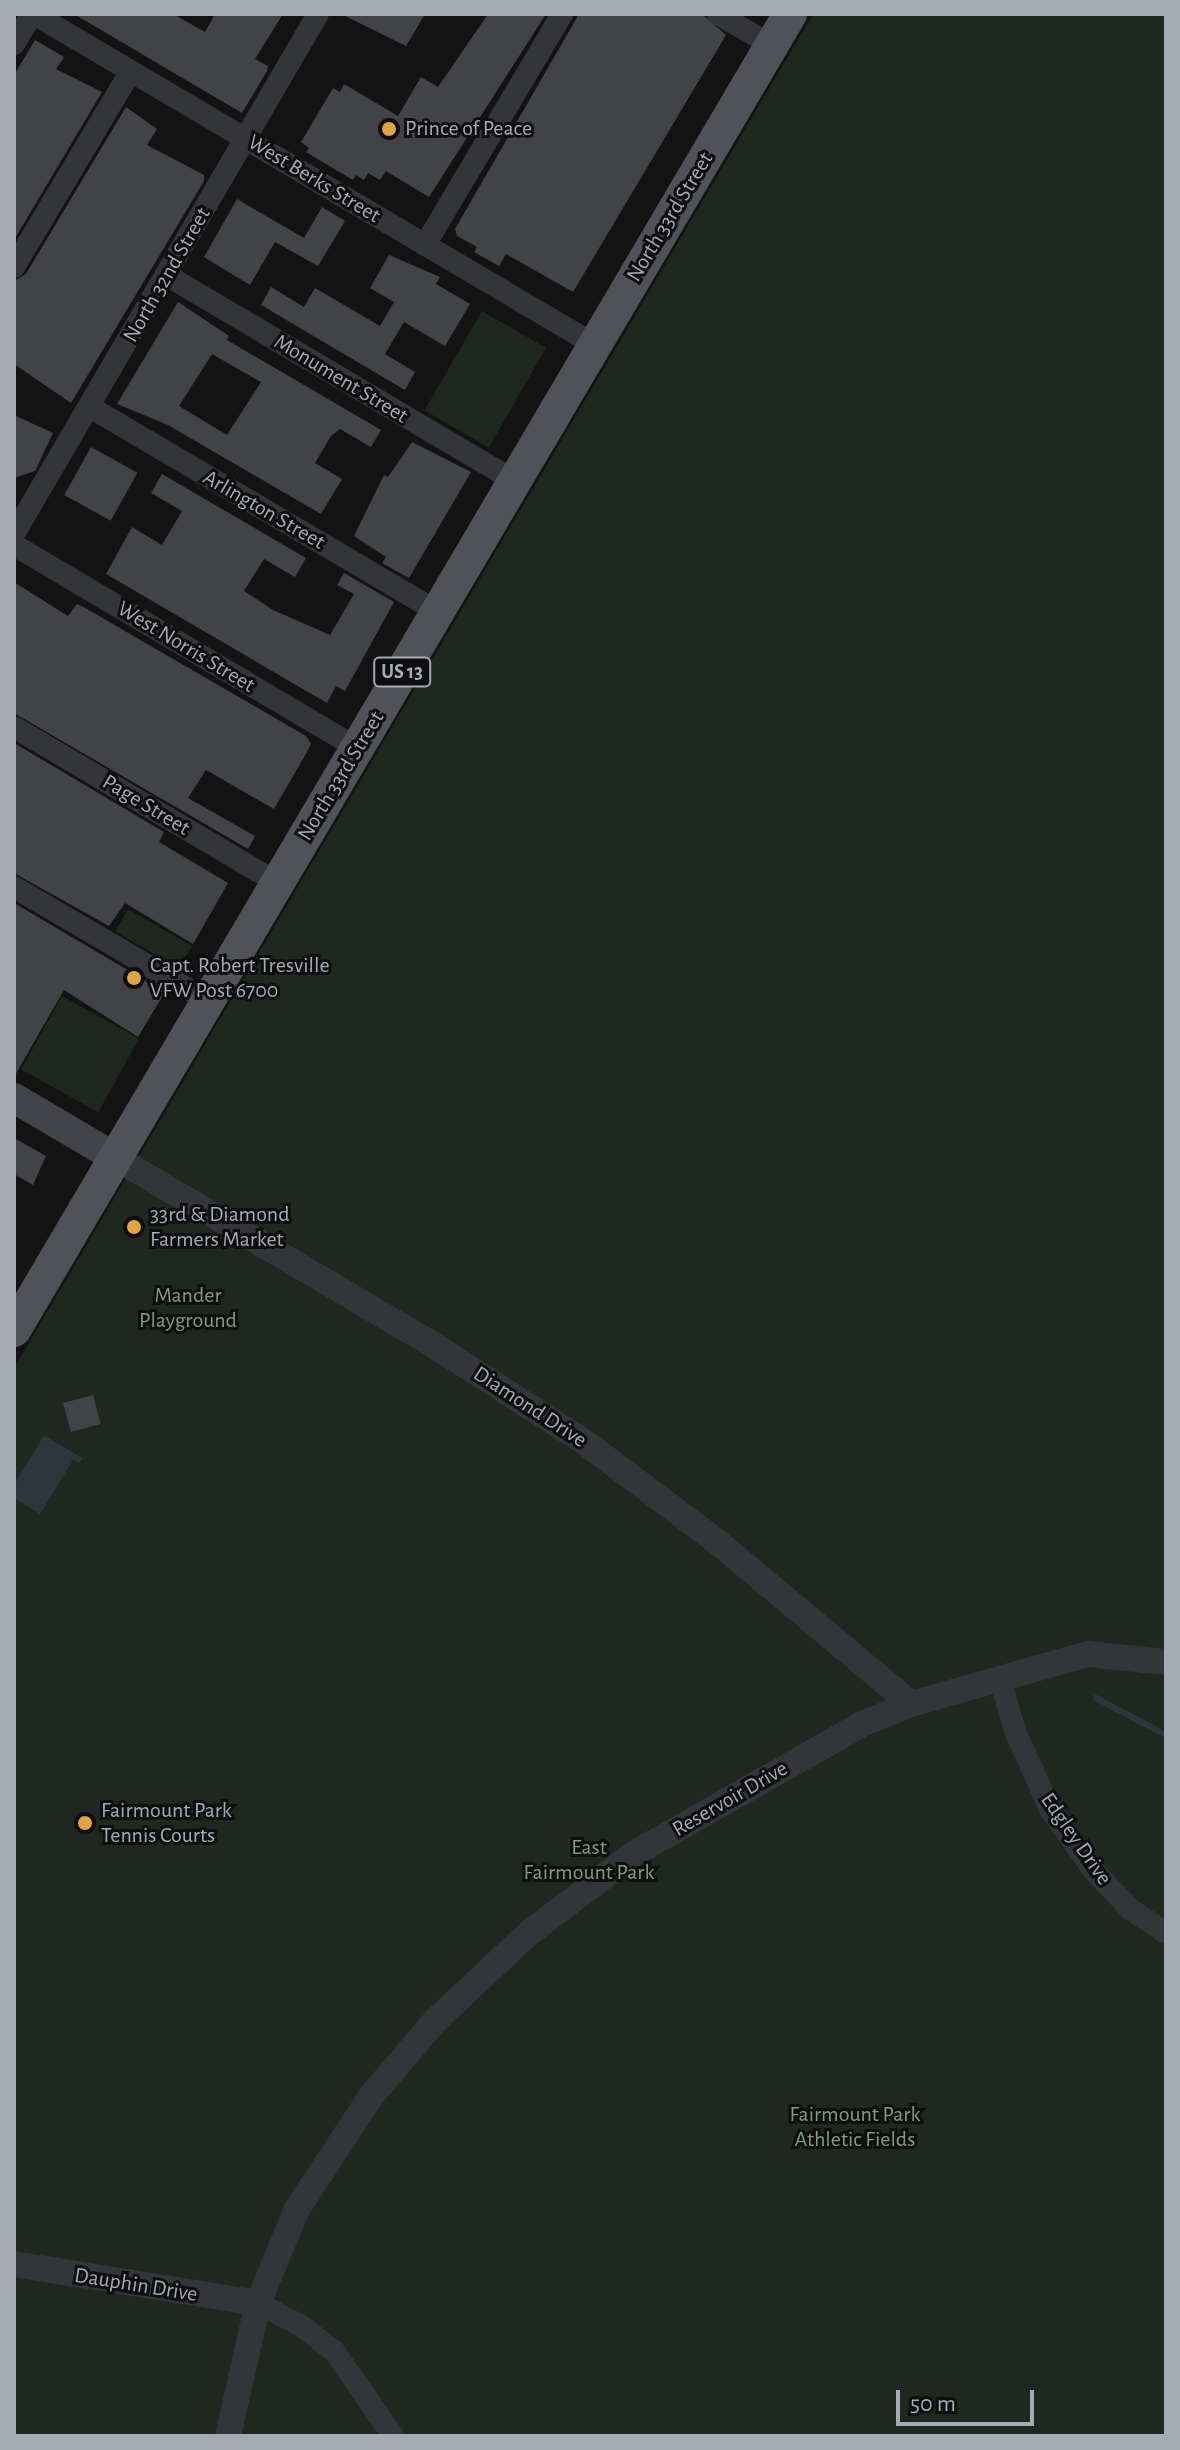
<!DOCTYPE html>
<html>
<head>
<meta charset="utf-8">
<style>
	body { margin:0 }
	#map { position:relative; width:1180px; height:2450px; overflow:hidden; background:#131314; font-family:"Alegreya Sans",sans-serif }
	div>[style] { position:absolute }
	.green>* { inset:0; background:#202620; transform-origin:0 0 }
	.water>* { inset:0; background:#2e363c }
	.stream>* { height:6px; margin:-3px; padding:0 3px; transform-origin:3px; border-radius:3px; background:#2e363c }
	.building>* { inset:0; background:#424347; transform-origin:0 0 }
	.minor>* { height:22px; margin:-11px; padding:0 11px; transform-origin:11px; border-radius:11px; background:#343539 }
	.tertiary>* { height:26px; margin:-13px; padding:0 13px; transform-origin:13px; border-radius:13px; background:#343539 }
	.secondary>* { height:30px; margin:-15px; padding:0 15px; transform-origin:15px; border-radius:15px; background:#434449 }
	.primary>* { height:34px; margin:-17px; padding:0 17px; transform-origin:17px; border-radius:17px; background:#515258 }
	.dots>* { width:22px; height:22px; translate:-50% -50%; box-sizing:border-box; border:4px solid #0e0e0f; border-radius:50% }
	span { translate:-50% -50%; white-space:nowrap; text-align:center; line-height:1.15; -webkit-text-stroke:6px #0e0e0f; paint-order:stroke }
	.shield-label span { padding:2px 6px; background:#0e0e0f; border:2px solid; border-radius:6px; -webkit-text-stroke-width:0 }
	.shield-label { font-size:20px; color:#a6aab3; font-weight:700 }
	.poi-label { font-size:22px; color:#a6aab3 }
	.left { translate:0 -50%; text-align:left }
	.street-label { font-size:22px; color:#a6aab3 }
	.park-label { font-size:22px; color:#7f9c80 }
	.frame { position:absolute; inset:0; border:16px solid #a6aab3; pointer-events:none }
	.scale { position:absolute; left:896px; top:2390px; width:138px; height:36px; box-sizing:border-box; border:4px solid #a6aab3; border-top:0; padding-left:10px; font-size:24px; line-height:28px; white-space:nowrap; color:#a6aab3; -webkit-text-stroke:6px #0e0e0f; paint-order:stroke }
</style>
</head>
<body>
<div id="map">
	<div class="green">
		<i style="clip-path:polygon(813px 14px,1166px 14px,1166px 2436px,14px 2436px,14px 1368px)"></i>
		<i style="left:482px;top:311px;width:74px;height:115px;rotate:30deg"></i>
		<i style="left:128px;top:909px;width:74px;height:26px;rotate:30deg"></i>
		<i style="left:62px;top:996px;width:88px;height:84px;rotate:29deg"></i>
	</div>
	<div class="water">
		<i style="clip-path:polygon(44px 1435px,82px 1458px,79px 1463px,73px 1460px,40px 1514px,14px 1498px,14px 1485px)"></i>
	</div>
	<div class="stream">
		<i style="left:1096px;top:1698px;width:79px;rotate:27.9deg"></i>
	</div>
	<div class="building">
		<i style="clip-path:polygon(74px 14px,173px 14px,205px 32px,215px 14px,283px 14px,255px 59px,268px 66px,267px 71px,242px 113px)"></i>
		<i style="clip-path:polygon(341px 14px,425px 14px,406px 46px)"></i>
		<i style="clip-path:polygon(488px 14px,546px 14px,429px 197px,386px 171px,380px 180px,368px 173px,364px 180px,356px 175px,353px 180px,306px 152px,309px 148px,301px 142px,333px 88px,340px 92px,344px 84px,398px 116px,421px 77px,438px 87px)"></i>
		<i style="clip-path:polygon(579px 14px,702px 14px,726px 35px,573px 292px,506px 254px,499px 266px,474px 252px,477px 247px,457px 236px,455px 229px)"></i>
		<i style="clip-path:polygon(35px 40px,64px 57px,56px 69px,102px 92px,14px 240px,14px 75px)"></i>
		<i style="clip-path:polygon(126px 107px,157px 129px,147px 145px,204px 175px,204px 181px,71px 403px,14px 364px,14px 281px,26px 274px)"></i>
		<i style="clip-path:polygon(237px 199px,304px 238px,322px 207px,345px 221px,318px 266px,275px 242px,250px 285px,204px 257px)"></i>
		<i style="clip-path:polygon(389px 255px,440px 277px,436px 284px,470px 304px,445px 346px,404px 322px,385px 354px,415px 372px,405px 390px,261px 305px,271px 287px,304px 307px,315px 288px,380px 326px,394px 302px,370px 288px)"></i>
		<i style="clip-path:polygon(evenodd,178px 302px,229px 336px,227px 340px,381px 430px,371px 447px,340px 429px,331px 436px,315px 463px,342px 479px,321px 514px,168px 425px,117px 404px,178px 302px,212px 354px,261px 382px,227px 435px,179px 406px,212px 354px)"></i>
		<i style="clip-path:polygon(14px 415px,53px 433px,35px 471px,14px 478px)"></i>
		<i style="clip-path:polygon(412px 442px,471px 472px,409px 578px,382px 563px,386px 557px,354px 536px,384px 475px,388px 477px)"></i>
		<i style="left:91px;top:447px;width:53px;height:55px;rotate:29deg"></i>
		<i style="clip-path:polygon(162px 474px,306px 558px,295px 577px,264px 559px,244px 591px,273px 610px,330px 635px,354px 594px,337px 585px,344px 573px,394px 602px,345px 691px,336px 686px,327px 703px,106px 574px,132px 527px,162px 545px,182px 511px,151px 493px)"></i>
		<i style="clip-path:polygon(14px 582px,68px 616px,77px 604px,87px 609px,306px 736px,311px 744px,307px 752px,274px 809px,206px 770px,188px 798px,255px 836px,248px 849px,14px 713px)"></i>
		<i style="clip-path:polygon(14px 743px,164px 832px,159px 842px,228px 883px,193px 944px,125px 903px,109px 926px,14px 873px)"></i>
		<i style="clip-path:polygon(14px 903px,165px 992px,138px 1037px,64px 990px,14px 1077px)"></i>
		<i style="clip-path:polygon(14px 1138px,46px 1156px,33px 1185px,14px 1174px)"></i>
		<i style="left:93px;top:1395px;width:30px;height:31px;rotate:75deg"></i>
	</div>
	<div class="minor">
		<i style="left:34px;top:14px;width:651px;rotate:30.54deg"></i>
		<i style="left:718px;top:14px;width:61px;rotate:30.3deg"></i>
		<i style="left:14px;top:44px;width:35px;rotate:-59deg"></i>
		<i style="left:425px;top:245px;width:269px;rotate:-59.3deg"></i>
		<i style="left:14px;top:267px;width:228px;rotate:-59.2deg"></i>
		<i style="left:168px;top:276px;width:403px;rotate:30.6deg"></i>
		<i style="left:90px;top:407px;width:404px;rotate:30.5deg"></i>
		<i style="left:14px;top:534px;width:602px;rotate:-59.69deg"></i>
		<i style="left:14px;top:545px;width:399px;rotate:30.6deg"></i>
		<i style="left:14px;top:727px;width:307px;rotate:30.6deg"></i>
		<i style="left:14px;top:887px;width:225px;rotate:30.4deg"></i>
		<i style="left:1000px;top:1679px;width:54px;rotate:73.9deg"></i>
		<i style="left:1015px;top:1731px;width:85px;rotate:65.8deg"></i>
		<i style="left:1050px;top:1809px;width:77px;rotate:54.5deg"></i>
		<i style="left:1095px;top:1872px;width:51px;rotate:46.6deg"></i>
		<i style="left:1130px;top:1909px;width:43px;rotate:33.7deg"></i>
		<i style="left:258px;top:2303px;width:51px;rotate:28.1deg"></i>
		<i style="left:303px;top:2327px;width:39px;rotate:38deg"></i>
		<i style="left:334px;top:2351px;width:103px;rotate:55.2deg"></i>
	</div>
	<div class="tertiary">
		<i style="left:116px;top:1158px;width:370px;rotate:30.5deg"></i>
		<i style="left:435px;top:1346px;width:176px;rotate:32.7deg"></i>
		<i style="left:583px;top:1441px;width:165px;rotate:36.9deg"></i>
		<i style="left:715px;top:1540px;width:256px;rotate:39.9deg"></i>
		<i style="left:14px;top:2264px;width:247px;rotate:9.1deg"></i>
		<i style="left:228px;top:2436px;width:136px;rotate:-77.3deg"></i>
		<i style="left:258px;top:2303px;width:102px;rotate:-67.5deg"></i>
		<i style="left:297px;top:2209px;width:136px;rotate:-56.7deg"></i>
		<i style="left:372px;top:2095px;width:97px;rotate:-49.6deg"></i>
		<i style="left:435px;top:2021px;width:129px;rotate:-43.1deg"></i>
		<i style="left:529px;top:1933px;width:133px;rotate:-37deg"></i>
		<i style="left:635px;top:1853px;width:261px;rotate:-29.6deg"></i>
		<i style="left:862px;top:1724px;width:53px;rotate:-22.2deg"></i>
		<i style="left:911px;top:1704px;width:184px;rotate:-15.8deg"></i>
		<i style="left:1088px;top:1654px;width:78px;rotate:5.9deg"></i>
	</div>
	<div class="secondary">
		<i style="left:14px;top:1098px;width:118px;rotate:30.5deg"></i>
	</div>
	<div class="primary">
		<i style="left:14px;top:1330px;width:1528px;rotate:-59.47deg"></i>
	</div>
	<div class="dots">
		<i style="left:389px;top:129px;background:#dea541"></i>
		<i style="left:134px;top:978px;background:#dea541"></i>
		<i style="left:134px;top:1227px;background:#dea541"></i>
		<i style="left:85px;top:1823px;background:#dea541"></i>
	</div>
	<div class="shield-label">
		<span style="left:402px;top:672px">US 13</span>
	</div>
	<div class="poi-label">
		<span class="left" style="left:405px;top:129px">Prince of Peace</span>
		<span class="left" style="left:150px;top:978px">Capt. Robert Tresville<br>VFW Post 6700</span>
		<span class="left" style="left:150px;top:1227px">33rd &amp; Diamond<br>Farmers Market</span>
		<span class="left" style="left:101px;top:1823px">Fairmount Park<br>Tennis Courts</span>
	</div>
	<div class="street-label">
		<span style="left:314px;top:179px;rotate:31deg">West Berks Street</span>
		<span style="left:670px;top:217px;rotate:-59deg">North 33rd Street</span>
		<span style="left:167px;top:275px;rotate:-60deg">North 32nd Street</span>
		<span style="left:341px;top:379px;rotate:31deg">Monument Street</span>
		<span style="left:264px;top:510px;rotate:30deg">Arlington Street</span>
		<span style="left:186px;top:647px;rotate:31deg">West Norris Street</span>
		<span style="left:341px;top:776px;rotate:-59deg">North 33rd Street</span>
		<span style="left:146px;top:805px;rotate:31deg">Page Street</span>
		<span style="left:530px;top:1407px;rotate:33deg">Diamond Drive</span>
		<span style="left:730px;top:1799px;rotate:-30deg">Reservoir Drive</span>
		<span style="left:1076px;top:1839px;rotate:55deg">Edgley Drive</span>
		<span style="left:136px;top:2285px;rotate:9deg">Dauphin Drive</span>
	</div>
	<div class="park-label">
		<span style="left:188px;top:1308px">Mander<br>Playground</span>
		<span style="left:589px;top:1860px">East<br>Fairmount Park</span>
		<span style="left:855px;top:2127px">Fairmount Park<br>Athletic Fields</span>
	</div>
	<div class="frame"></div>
	<div class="scale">50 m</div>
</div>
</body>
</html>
